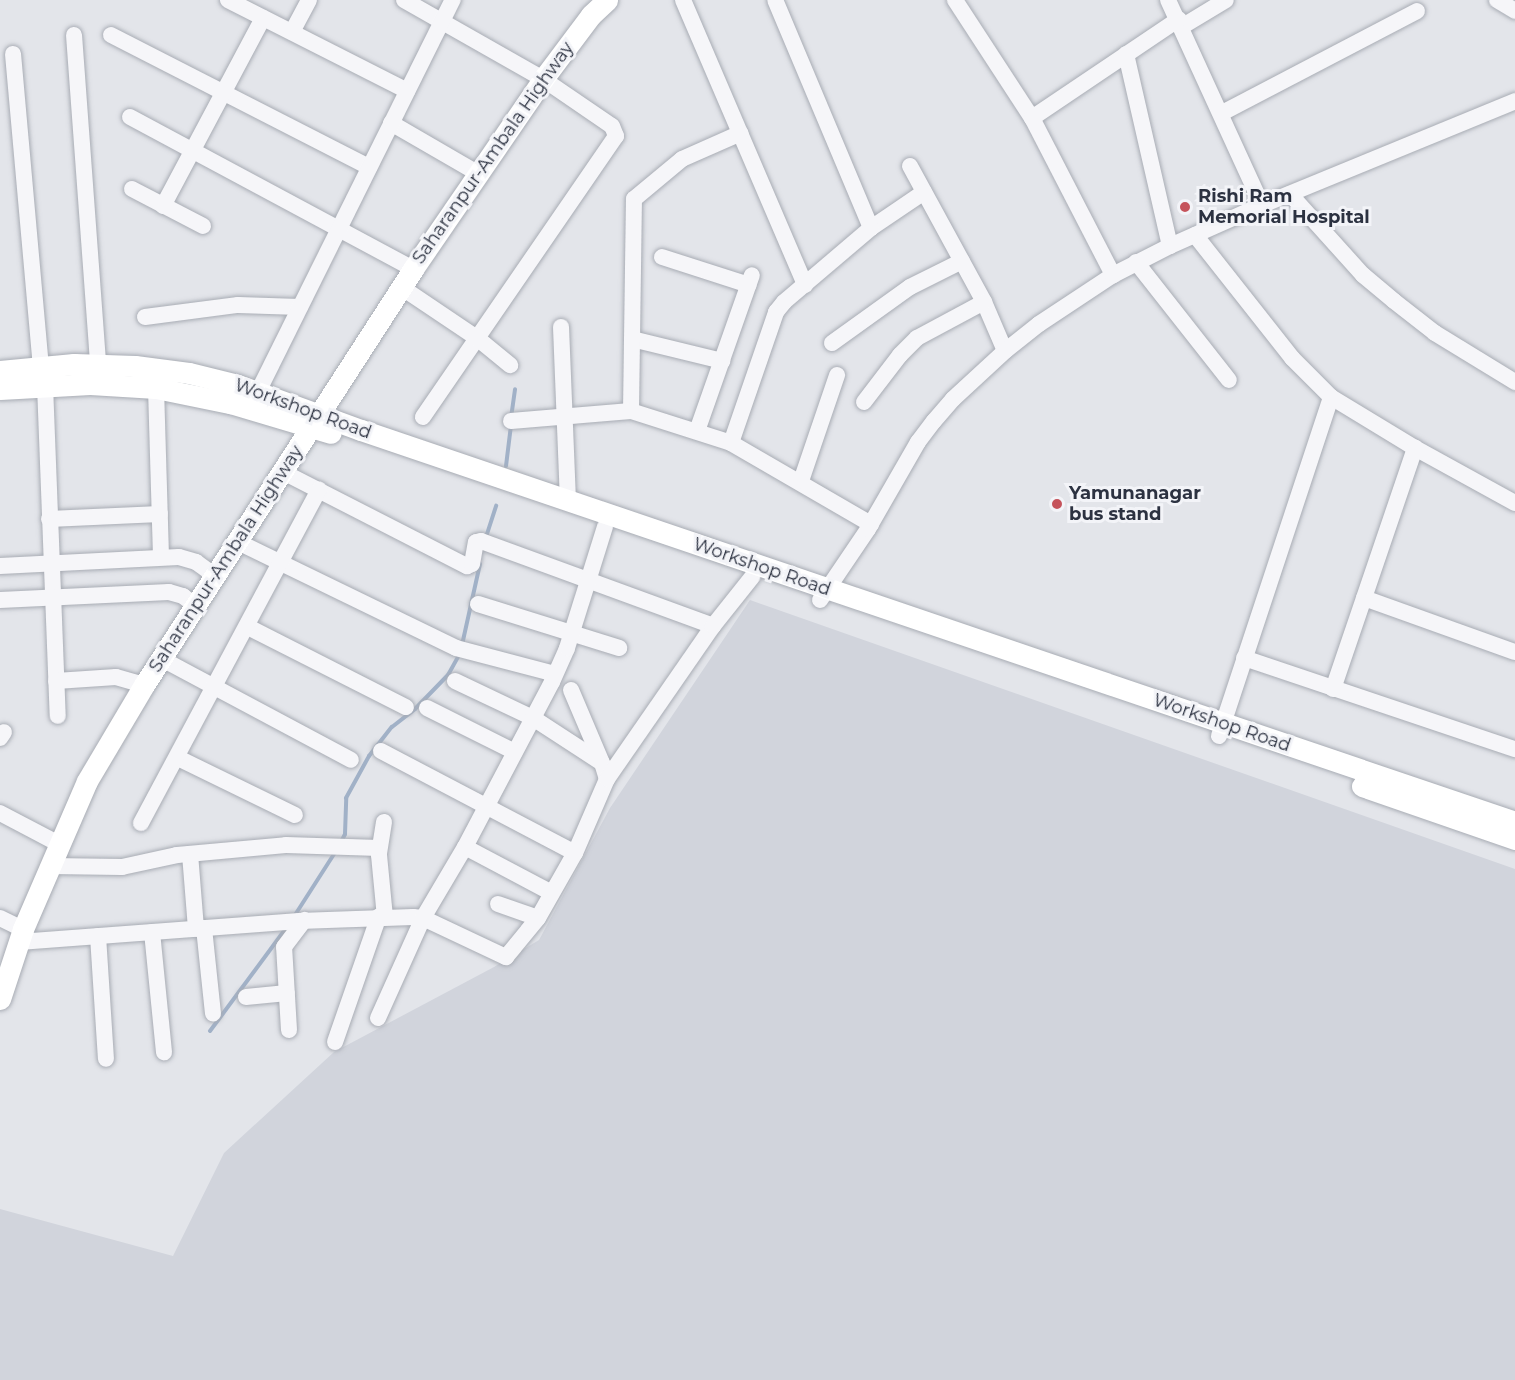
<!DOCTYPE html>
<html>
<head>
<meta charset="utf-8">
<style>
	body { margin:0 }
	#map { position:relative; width:1515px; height:1380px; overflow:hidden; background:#e3e5ea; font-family:Montserrat,sans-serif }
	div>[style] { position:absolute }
	.built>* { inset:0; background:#d1d4dc }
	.stream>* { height:4px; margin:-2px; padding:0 2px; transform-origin:2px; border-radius:2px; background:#a1b1c7 }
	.roads { filter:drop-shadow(0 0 2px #a8acb4) drop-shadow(0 0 2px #a8acb4) }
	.minor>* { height:16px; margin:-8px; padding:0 8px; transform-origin:8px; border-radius:8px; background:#f6f6f9 }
	.major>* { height:21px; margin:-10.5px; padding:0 10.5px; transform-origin:10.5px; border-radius:10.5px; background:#fff }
	.dots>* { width:16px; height:16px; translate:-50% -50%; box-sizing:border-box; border:3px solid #f3f4f8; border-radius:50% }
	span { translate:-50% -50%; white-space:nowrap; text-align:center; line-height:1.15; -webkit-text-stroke:6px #f3f4f8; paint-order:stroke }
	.street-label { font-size:18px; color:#2c3241 }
	.poi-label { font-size:18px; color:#2c3241; font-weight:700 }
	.left { translate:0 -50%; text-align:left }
</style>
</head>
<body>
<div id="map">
	<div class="built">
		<i style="clip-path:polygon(750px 600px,1515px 869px,1515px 1380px,0 1380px,0 1209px,173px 1256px,224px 1153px,334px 1052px,494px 967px,539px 940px,610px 808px)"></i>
	</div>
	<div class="stream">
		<i style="left:511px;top:418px;width:29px;rotate:-82deg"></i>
		<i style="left:506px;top:466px;width:41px;rotate:-83deg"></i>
		<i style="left:486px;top:537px;width:33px;rotate:-72deg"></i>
		<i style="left:462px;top:645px;width:83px;rotate:-77.5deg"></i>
		<i style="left:341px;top:842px;width:9px;rotate:-63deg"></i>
		<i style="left:345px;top:834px;width:36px;rotate:-88deg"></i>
		<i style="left:346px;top:798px;width:48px;rotate:-61.3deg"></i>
		<i style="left:369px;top:756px;width:37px;rotate:-52deg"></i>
		<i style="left:392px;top:727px;width:29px;rotate:-38deg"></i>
		<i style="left:415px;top:709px;width:47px;rotate:-45.9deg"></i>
		<i style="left:448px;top:675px;width:23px;rotate:-61deg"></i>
		<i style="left:295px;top:915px;width:76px;rotate:-57.4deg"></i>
		<i style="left:210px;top:1031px;width:129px;rotate:-53.5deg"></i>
	</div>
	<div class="roads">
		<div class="minor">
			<i style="left:228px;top:0;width:201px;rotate:26.9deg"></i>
			<i style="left:404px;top:0;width:160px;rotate:29.6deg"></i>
			<i style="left:543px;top:79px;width:83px;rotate:34.3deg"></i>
			<i style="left:612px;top:126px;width:11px;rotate:68deg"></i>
			<i style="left:616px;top:136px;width:341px;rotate:124.5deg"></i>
			<i style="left:683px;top:0;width:310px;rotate:66.8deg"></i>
			<i style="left:955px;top:0;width:141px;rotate:56.9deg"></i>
			<i style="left:1032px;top:118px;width:177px;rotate:62.7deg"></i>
			<i style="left:1168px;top:0;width:226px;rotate:65.4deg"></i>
			<i style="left:1497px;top:0;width:21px;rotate:31deg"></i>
			<i style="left:1183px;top:26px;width:50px;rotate:-31.2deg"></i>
			<i style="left:292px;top:32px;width:36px;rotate:-62deg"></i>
			<i style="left:74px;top:35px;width:331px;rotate:85.8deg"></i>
			<i style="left:111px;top:35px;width:290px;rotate:27.1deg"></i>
			<i style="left:13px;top:54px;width:314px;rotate:84.9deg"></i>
			<i style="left:41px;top:367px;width:18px;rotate:77deg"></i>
			<i style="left:45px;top:385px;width:331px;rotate:87.8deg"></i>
			<i style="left:1126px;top:54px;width:197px;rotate:77.1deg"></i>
			<i style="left:1222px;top:113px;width:220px;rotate:-27.6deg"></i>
			<i style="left:130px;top:117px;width:321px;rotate:28.2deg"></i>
			<i style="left:1032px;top:118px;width:177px;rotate:-34deg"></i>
			<i style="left:391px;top:123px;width:102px;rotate:30.1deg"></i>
			<i style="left:910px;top:166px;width:155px;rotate:61.4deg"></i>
			<i style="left:984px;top:302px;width:53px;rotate:66.8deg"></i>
			<i style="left:132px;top:189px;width:80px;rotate:27.5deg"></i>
			<i style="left:1290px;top:194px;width:109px;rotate:48deg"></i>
			<i style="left:1363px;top:275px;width:40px;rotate:40deg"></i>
			<i style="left:1394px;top:301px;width:52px;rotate:38deg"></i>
			<i style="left:1435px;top:333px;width:94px;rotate:31.5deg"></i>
			<i style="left:163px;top:206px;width:213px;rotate:-62deg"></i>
			<i style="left:871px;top:228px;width:64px;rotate:-34.2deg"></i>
			<i style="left:1195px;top:235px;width:157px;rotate:51.7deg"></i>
			<i style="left:1292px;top:358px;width:55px;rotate:45deg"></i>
			<i style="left:1331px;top:397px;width:98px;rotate:31.3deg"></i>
			<i style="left:1415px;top:448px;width:114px;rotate:28.8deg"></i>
			<i style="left:662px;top:257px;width:91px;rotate:17.8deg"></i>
			<i style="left:1136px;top:262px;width:150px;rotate:51.8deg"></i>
			<i style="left:401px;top:287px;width:92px;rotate:33.9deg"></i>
			<i style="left:477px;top:338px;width:43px;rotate:39.3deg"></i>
			<i style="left:145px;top:317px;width:94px;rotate:-7.4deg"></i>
			<i style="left:238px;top:305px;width:62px;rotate:1.8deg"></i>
			<i style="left:561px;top:327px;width:174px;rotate:87.7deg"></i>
			<i style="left:632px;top:339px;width:93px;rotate:13.7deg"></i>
			<i style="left:832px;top:343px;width:96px;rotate:-35.7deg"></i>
			<i style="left:910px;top:287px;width:58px;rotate:-26.6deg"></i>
			<i style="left:156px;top:388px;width:169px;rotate:88.3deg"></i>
			<i style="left:258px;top:392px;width:438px;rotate:-63.6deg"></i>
			<i style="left:864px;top:402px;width:59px;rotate:-52.5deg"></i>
			<i style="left:900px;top:355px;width:24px;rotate:-45deg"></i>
			<i style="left:917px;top:338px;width:76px;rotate:-28.2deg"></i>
			<i style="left:631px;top:411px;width:212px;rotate:-89.2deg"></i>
			<i style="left:634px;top:199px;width:62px;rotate:-39.8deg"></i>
			<i style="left:682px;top:159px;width:64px;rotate:-23.8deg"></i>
			<i style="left:511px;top:421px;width:120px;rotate:-4.8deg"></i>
			<i style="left:631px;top:411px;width:105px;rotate:17.7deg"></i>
			<i style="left:731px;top:443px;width:162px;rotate:30.1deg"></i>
			<i style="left:697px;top:431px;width:165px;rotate:-70.6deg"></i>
			<i style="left:731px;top:443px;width:139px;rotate:-71deg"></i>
			<i style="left:776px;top:312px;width:13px;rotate:-51deg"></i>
			<i style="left:784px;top:302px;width:114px;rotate:-40.4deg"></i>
			<i style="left:871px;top:228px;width:247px;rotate:-112.8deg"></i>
			<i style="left:283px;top:472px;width:207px;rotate:27.1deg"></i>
			<i style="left:467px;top:566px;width:5px;rotate:-22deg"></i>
			<i style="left:472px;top:564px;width:22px;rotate:-80deg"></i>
			<i style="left:476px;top:542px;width:5px;rotate:-11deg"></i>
			<i style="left:481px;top:541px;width:247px;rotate:20.1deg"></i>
			<i style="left:801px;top:481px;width:112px;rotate:-71.2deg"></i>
			<i style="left:49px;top:519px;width:111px;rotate:-2.6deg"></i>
			<i style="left:238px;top:542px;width:242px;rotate:25.9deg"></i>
			<i style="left:456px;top:648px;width:102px;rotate:14.7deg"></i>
			<i style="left:0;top:566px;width:179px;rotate:-2.9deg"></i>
			<i style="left:179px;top:557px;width:18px;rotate:16deg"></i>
			<i style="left:196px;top:562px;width:24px;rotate:36deg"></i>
			<i style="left:1364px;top:598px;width:160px;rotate:19.7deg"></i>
			<i style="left:0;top:600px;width:169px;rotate:-2.7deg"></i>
			<i style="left:169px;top:592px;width:15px;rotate:16deg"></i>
			<i style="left:183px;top:596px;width:16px;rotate:38deg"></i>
			<i style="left:820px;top:600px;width:86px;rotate:-55.9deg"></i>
			<i style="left:868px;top:529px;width:100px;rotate:-60.1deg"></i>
			<i style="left:918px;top:442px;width:26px;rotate:-53deg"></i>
			<i style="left:934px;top:421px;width:29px;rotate:-49deg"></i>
			<i style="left:953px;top:399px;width:71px;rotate:-42.7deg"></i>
			<i style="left:1005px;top:351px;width:43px;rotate:-38.5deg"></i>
			<i style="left:1039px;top:324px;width:89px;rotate:-33.5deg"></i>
			<i style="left:1113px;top:275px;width:64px;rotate:-27deg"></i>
			<i style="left:1170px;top:246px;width:101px;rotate:-24deg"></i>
			<i style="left:1262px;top:205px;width:274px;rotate:-22.3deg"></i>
			<i style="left:478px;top:604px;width:148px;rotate:17.3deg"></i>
			<i style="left:248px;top:627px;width:177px;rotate:26.9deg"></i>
			<i style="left:1244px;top:658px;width:286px;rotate:18.6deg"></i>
			<i style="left:162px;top:659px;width:214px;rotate:28.1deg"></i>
			<i style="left:56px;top:681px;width:60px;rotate:-3.8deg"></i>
			<i style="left:116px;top:677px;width:29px;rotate:16deg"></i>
			<i style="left:455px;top:681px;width:86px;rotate:25.4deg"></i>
			<i style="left:533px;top:718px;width:82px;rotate:33.1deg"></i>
			<i style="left:602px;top:763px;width:17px;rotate:73deg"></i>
			<i style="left:1333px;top:689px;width:255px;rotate:-71.2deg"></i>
			<i style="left:571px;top:690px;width:79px;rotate:67deg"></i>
			<i style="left:427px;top:708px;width:98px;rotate:26.6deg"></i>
			<i style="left:1219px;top:736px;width:357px;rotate:-71.7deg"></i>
			<i style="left:0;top:738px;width:7px;rotate:-56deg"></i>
			<i style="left:381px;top:751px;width:219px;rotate:27.7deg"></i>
			<i style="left:178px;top:758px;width:130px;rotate:26deg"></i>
			<i style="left:0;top:813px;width:67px;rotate:27.7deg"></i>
			<i style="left:384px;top:822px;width:33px;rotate:99deg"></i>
			<i style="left:379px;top:855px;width:62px;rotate:84.5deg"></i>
			<i style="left:141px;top:823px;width:378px;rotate:-61.9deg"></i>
			<i style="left:465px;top:847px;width:98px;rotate:27.9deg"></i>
			<i style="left:190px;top:854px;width:75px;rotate:85.4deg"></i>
			<i style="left:50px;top:866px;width:72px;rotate:0.8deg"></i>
			<i style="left:122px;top:867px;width:56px;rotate:-12.3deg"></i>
			<i style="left:177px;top:855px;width:109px;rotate:-5.2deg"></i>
			<i style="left:286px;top:845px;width:93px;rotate:1.8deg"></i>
			<i style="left:498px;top:904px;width:42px;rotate:19.3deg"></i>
			<i style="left:0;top:918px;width:25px;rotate:26deg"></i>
			<i style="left:204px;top:928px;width:86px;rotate:84deg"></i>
			<i style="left:152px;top:932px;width:121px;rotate:84.3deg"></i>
			<i style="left:98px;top:936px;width:123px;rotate:86.3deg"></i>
			<i style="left:19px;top:942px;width:281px;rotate:-4.3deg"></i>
			<i style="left:299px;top:921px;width:114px;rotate:-2deg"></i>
			<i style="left:413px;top:917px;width:10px;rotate:6deg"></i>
			<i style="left:423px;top:918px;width:92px;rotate:25.2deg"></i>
			<i style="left:506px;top:957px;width:50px;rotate:-50.6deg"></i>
			<i style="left:538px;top:918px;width:75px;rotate:-60.4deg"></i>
			<i style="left:575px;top:853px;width:81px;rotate:-66.6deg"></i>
			<i style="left:607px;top:779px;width:186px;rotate:-55.3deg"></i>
			<i style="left:713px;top:626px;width:63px;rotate:-51.5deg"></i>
			<i style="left:246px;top:997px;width:41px;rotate:-5.6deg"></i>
			<i style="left:378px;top:1018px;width:110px;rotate:-65.8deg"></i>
			<i style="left:423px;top:918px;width:82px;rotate:-59.4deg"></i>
			<i style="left:465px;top:847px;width:187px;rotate:-62.2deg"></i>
			<i style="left:552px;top:682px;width:37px;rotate:-66deg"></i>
			<i style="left:567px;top:648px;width:127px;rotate:-72.6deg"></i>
			<i style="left:289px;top:1030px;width:83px;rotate:-93.4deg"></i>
			<i style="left:284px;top:947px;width:34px;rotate:-53deg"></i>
			<i style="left:335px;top:1042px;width:133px;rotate:-70.8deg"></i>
		</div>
		<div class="major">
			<i style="left:0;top:371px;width:74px;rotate:-5.4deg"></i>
			<i style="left:74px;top:364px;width:61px;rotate:1.9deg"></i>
			<i style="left:135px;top:366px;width:54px;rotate:7.4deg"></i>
			<i style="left:189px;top:373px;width:50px;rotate:13.8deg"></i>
			<i style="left:238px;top:385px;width:131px;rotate:20.1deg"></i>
			<i style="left:361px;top:430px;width:1219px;rotate:18.76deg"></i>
			<i style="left:0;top:389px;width:90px;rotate:-3.2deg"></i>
			<i style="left:90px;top:384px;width:66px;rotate:3.5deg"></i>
			<i style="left:156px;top:388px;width:76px;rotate:11.5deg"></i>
			<i style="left:230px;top:403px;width:105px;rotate:16.5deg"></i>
			<i style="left:1362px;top:786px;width:162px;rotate:19.1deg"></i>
			<i style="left:0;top:999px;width:74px;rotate:-71.8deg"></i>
			<i style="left:23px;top:929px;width:161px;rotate:-66.6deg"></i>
			<i style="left:87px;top:781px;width:112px;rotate:-59.3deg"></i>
			<i style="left:144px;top:685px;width:495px;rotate:-57.1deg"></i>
			<i style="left:413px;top:269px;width:230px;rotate:-55.6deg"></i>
			<i style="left:543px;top:79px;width:80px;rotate:-53.1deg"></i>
			<i style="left:591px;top:15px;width:22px;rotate:-43deg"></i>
		</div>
	</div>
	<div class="dots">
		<i style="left:1185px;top:207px;background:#c5535b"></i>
		<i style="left:1057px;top:504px;background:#c5535b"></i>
	</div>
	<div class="street-label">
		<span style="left:493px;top:153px;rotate:-55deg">Saharanpur-Ambala Highway</span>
		<span style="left:303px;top:409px;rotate:20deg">Workshop Road</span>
		<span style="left:226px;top:559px;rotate:-57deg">Saharanpur-Ambala Highway</span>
		<span style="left:762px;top:567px;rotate:19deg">Workshop Road</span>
		<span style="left:1222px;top:723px;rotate:19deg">Workshop Road</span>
	</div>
	<div class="poi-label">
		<span class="left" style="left:1198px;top:207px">Rishi Ram<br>Memorial Hospital</span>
		<span class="left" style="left:1069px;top:504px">Yamunanagar<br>bus stand</span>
	</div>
</div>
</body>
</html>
